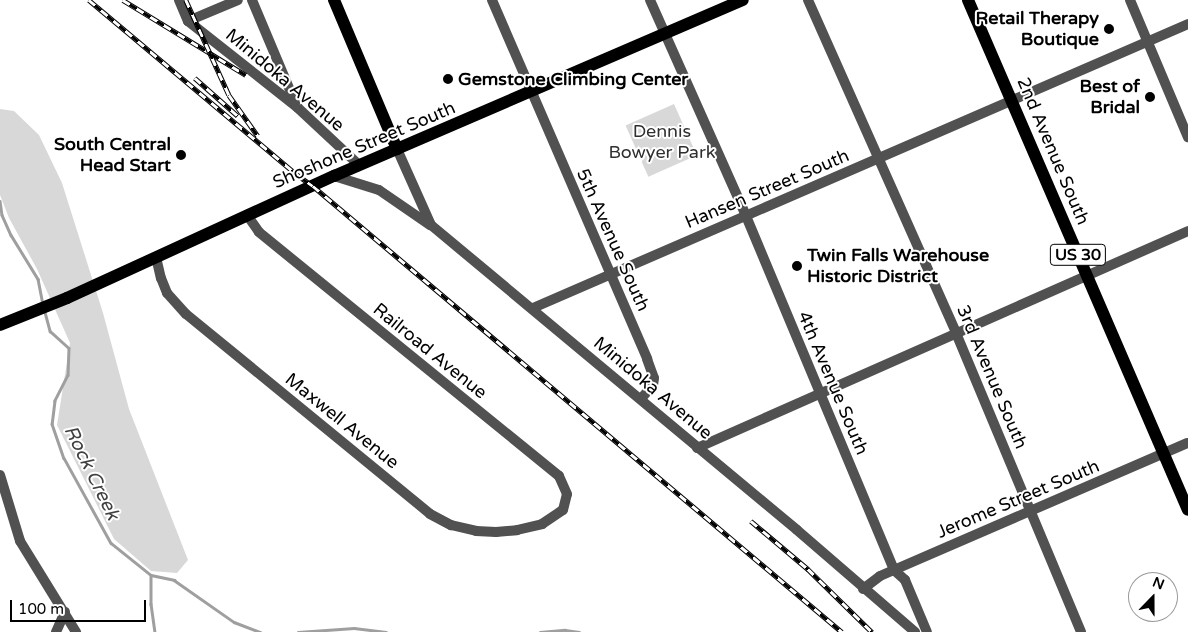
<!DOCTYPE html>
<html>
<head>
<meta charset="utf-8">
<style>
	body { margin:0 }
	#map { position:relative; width:1188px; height:632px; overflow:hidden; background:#fff; font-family:"Varela Round",sans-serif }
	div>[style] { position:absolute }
	.green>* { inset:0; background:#d8d8d8; transform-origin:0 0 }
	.stream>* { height:2.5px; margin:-1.25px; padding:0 1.25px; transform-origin:1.25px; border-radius:1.25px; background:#9f9f9f }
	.minor>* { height:10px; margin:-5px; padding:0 5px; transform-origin:5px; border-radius:5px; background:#515151 }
	.major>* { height:12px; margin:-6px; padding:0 6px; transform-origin:6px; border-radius:6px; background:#000 }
	.rail>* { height:4.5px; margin-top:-2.25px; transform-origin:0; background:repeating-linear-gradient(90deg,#fff 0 8px,#000 0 16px); box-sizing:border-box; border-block:1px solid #000 }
	.dots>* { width:14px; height:14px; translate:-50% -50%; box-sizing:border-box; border:2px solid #fff; border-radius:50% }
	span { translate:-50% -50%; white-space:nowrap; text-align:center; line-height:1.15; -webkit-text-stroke:4px #fff; paint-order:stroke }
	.shield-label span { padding:1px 4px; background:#fff; border:1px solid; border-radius:4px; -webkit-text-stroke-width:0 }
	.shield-label { font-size:16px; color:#000; font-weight:700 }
	.poi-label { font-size:18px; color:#000; font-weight:700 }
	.right { translate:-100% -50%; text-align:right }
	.left { translate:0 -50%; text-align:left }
	.street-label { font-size:18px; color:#000 }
	.park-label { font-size:18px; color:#2f2f2f }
	.water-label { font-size:19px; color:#404040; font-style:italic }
	.north { position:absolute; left:1128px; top:572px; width:50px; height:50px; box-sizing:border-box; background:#fff; border:1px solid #999; border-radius:50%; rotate:22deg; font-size:14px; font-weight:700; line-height:20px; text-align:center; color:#000 }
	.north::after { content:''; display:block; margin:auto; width:18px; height:22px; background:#000; clip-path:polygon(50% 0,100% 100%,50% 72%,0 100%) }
	.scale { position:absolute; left:10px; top:600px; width:136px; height:22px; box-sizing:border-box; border:2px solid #000; border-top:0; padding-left:6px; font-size:15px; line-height:18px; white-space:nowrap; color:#000; -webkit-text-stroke:4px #fff; paint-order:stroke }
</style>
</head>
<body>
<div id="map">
	<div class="green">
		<i style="left:674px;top:104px;width:56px;height:53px;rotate:66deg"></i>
		<i style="clip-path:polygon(0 109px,14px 111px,39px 135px,62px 183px,103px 313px,129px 409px,188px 560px,177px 573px,151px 571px,114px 539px,57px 425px,70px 343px,37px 269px,9px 218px,0 195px)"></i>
	</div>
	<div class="stream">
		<i style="left:0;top:201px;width:14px;rotate:82deg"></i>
		<i style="left:2px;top:215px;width:22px;rotate:66deg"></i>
		<i style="left:11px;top:235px;width:52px;rotate:58.5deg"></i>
		<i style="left:38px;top:279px;width:25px;rotate:79deg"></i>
		<i style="left:45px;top:312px;width:20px;rotate:75deg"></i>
		<i style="left:50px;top:331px;width:25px;rotate:42deg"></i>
		<i style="left:69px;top:348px;width:27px;rotate:92deg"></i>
		<i style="left:68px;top:375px;width:29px;rotate:117deg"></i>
		<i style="left:55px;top:401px;width:23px;rotate:97deg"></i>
		<i style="left:52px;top:424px;width:36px;rotate:71deg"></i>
		<i style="left:64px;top:458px;width:97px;rotate:61.1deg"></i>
		<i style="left:111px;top:543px;width:51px;rotate:38.7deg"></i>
		<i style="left:151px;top:575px;width:24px;rotate:12deg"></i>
		<i style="left:174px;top:580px;width:73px;rotate:35deg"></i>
		<i style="left:234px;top:622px;width:28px;rotate:21deg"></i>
		<i style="left:151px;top:575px;width:29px;rotate:90deg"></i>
		<i style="left:151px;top:604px;width:28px;rotate:82deg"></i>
		<i style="left:298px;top:632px;width:56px;rotate:-4.1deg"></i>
		<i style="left:354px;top:628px;width:32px;rotate:7deg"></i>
		<i style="left:540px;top:632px;width:25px;rotate:-5deg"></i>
		<i style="left:565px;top:630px;width:14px;rotate:8deg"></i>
	</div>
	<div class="minor">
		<i style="left:179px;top:0;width:23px;rotate:67deg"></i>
		<i style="left:188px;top:21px;width:140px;rotate:38.3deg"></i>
		<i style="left:298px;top:108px;width:83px;rotate:43.1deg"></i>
		<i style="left:252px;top:0;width:116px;rotate:67.2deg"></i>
		<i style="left:492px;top:0;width:391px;rotate:66.6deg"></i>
		<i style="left:647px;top:359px;width:20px;rotate:70deg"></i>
		<i style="left:654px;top:378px;width:7px;rotate:98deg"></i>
		<i style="left:653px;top:385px;width:18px;rotate:131deg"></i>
		<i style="left:650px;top:0;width:236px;rotate:66deg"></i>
		<i style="left:746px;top:216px;width:384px;rotate:67.3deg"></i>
		<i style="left:894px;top:570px;width:15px;rotate:42deg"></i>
		<i style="left:905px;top:580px;width:56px;rotate:67.1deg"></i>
		<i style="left:808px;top:0;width:364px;rotate:66deg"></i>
		<i style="left:956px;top:333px;width:324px;rotate:67.3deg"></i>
		<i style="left:1130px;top:0;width:149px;rotate:67.1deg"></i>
		<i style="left:188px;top:21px;width:54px;rotate:-22.8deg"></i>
		<i style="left:397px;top:149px;width:83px;rotate:65.9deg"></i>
		<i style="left:431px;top:225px;width:476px;rotate:39.8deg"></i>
		<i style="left:797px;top:530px;width:156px;rotate:40.8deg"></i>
		<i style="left:334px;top:176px;width:47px;rotate:17.3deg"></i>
		<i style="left:379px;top:190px;width:62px;rotate:34.5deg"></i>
		<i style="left:156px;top:257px;width:22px;rotate:77deg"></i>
		<i style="left:161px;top:278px;width:16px;rotate:68deg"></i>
		<i style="left:167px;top:293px;width:28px;rotate:48deg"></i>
		<i style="left:186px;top:314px;width:315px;rotate:39.3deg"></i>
		<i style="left:430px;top:514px;width:24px;rotate:28deg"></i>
		<i style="left:451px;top:525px;width:26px;rotate:13deg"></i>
		<i style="left:476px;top:531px;width:20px;rotate:3deg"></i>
		<i style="left:496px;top:532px;width:21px;rotate:-5deg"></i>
		<i style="left:517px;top:530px;width:26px;rotate:-13deg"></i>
		<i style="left:542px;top:524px;width:25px;rotate:-34deg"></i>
		<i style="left:563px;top:510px;width:16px;rotate:-76deg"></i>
		<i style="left:567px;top:494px;width:20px;rotate:-114deg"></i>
		<i style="left:559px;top:476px;width:387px;rotate:-140.9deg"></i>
		<i style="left:259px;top:232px;width:21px;rotate:-125deg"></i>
		<i style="left:533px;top:308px;width:714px;rotate:-23.44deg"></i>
		<i style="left:697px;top:448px;width:537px;rotate:-23.84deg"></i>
		<i style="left:0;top:475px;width:69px;rotate:73.1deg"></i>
		<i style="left:20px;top:541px;width:107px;rotate:58.4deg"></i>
		<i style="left:863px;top:589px;width:21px;rotate:-37deg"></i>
		<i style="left:880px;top:576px;width:335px;rotate:-23.4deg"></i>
		<i style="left:56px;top:632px;width:22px;rotate:-66deg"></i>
	</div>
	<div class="major">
		<i style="left:334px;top:0;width:162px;rotate:67.1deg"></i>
		<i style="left:968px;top:0;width:555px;rotate:66.67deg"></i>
		<i style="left:0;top:325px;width:72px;rotate:-21.9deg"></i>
		<i style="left:67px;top:298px;width:294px;rotate:-24.6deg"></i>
		<i style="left:334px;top:176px;width:445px;rotate:-23.3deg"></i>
	</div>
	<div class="rail">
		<i style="left:89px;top:0;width:269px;rotate:40deg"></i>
		<i style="left:295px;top:173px;width:22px;rotate:36deg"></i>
		<i style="left:313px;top:186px;width:692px;rotate:40.13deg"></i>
		<i style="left:123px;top:0;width:144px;rotate:31.4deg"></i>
		<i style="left:186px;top:0;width:104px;rotate:65.6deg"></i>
		<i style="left:229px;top:95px;width:50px;rotate:54.7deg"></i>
		<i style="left:195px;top:78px;width:57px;rotate:41.5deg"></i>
		<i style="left:751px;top:521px;width:75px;rotate:40.1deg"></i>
		<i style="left:808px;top:569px;width:90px;rotate:44.5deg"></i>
	</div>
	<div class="dots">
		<i style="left:1109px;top:29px;background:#000"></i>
		<i style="left:448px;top:79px;background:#000"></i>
		<i style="left:1150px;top:97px;background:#000"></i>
		<i style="left:181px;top:155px;background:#000"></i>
		<i style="left:797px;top:266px;background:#000"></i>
	</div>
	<div class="shield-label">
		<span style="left:1078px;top:255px">US 30</span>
	</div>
	<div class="poi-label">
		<span class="right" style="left:1099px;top:29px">Retail Therapy<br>Boutique</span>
		<span class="left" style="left:458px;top:79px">Gemstone Climbing Center</span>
		<span class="right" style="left:1140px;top:97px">Best of<br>Bridal</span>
		<span class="right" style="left:171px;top:155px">South Central<br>Head Start</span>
		<span class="left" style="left:807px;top:266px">Twin Falls Warehouse<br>Historic District</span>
	</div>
	<div class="street-label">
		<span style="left:285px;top:80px;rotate:40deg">Minidoka Avenue</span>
		<span style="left:364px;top:145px;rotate:-23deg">Shoshone Street South</span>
		<span style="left:1053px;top:151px;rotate:67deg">2nd Avenue South</span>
		<span style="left:767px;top:189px;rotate:-23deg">Hansen Street South</span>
		<span style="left:613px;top:240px;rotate:66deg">5th Avenue South</span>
		<span style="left:430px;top:351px;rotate:39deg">Railroad Avenue</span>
		<span style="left:992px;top:377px;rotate:67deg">3rd Avenue South</span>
		<span style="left:833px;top:383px;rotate:67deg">4th Avenue South</span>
		<span style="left:653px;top:388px;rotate:40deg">Minidoka Avenue</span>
		<span style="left:342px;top:421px;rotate:39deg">Maxwell Avenue</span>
		<span style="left:1018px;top:499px;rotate:-23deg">Jerome Street South</span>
	</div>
	<div class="park-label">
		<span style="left:662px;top:142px">Dennis<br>Bowyer Park</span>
	</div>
	<div class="water-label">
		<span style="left:91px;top:473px;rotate:64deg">Rock Creek</span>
	</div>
	<div class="north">N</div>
	<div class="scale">100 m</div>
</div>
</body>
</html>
